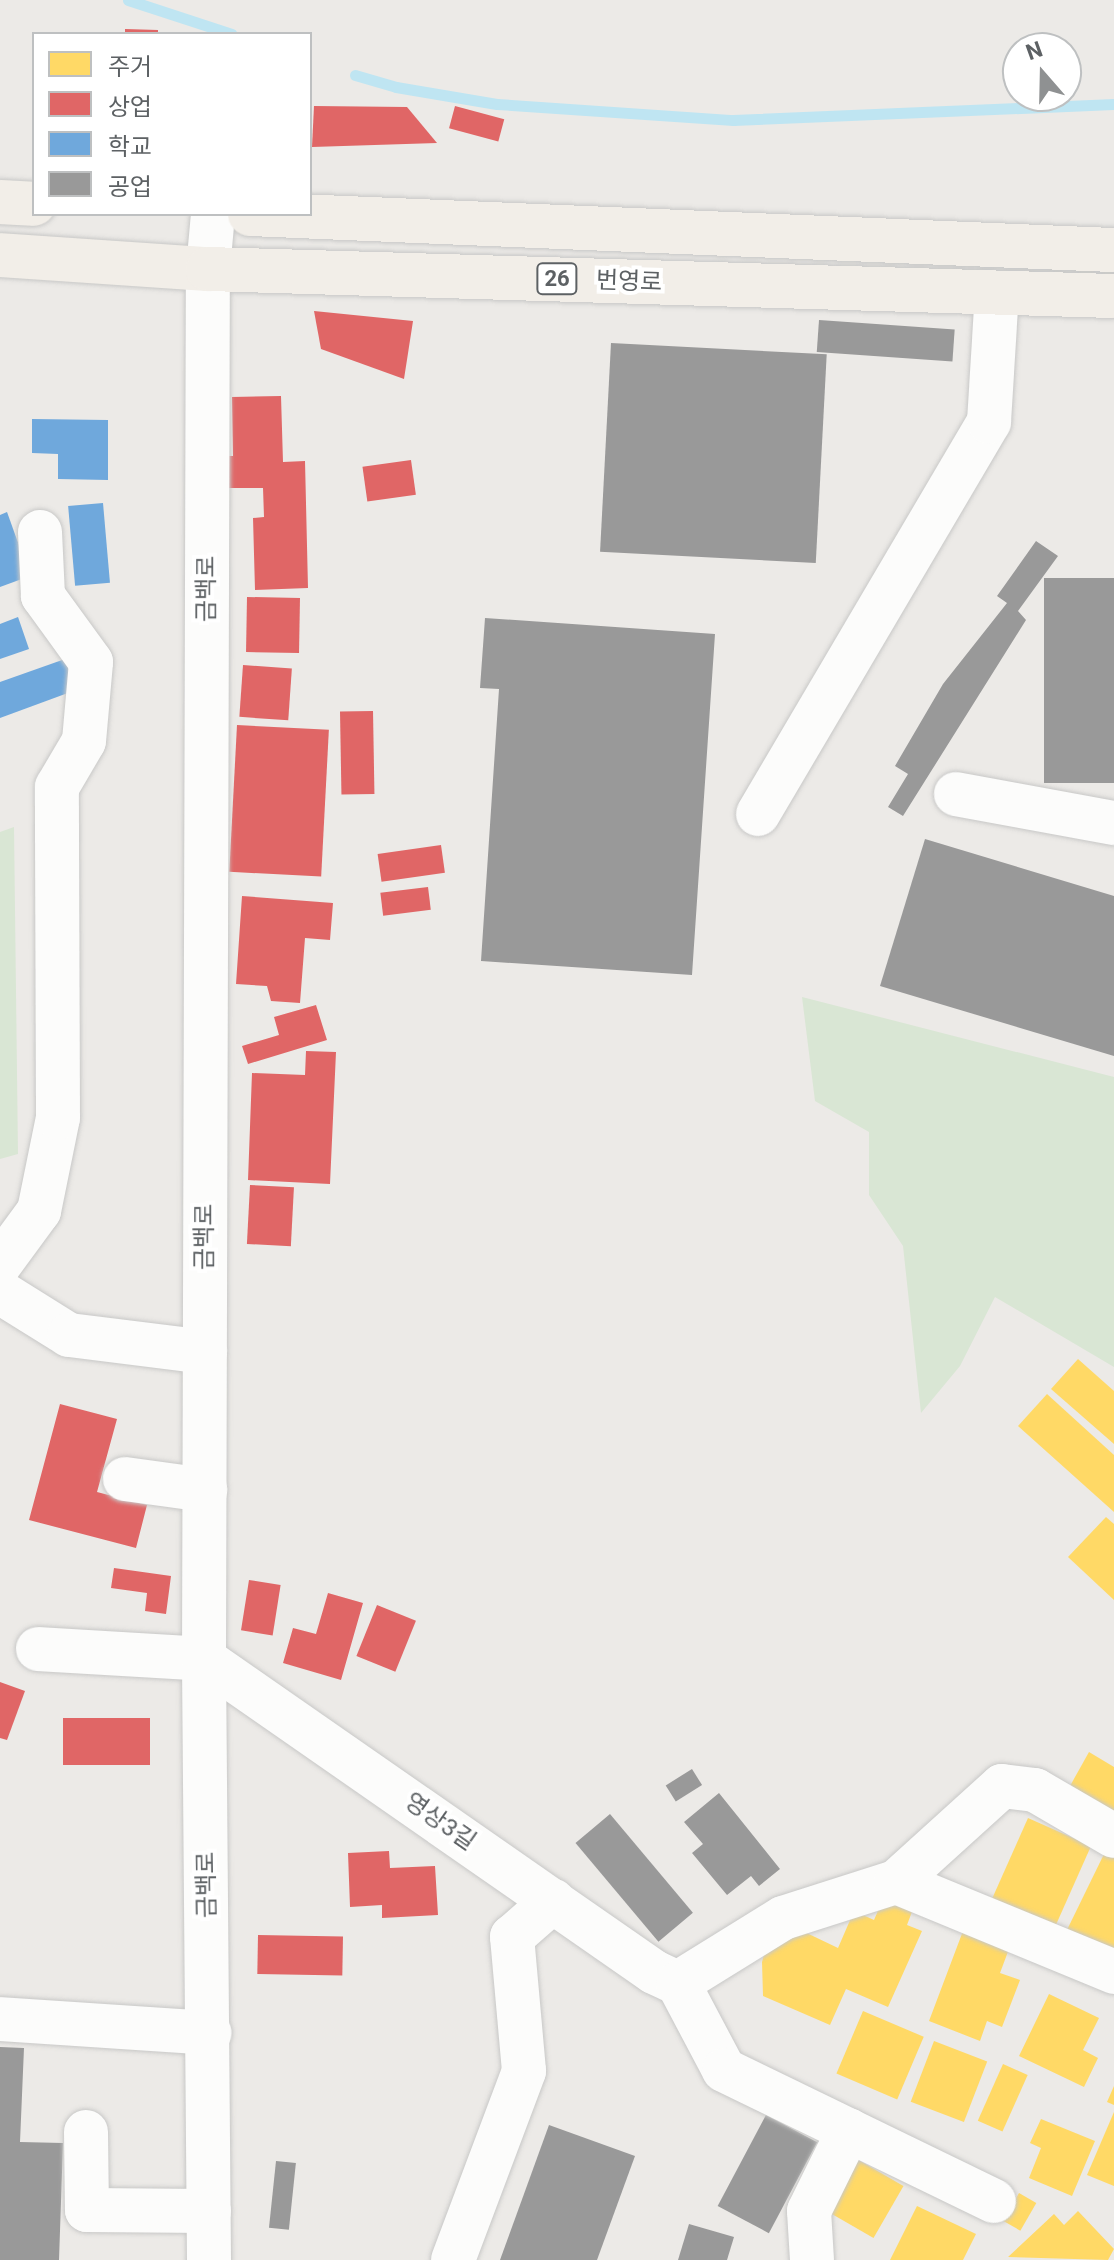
<!DOCTYPE html>
<html>
<head>
<meta charset="utf-8">
<style>
	body { margin:0 }
	#map { position:relative; width:1114px; height:2260px; overflow:hidden; background:#eceae7; font-family:Roboto,"Noto Sans KR",sans-serif }
	div>[style] { position:absolute }
	.green>* { inset:0; background:#d9e6d4 }
	.homes>* { inset:0; background:#ffd966; transform-origin:0 0 }
	.shops>* { inset:0; background:#e06666; transform-origin:0 0 }
	.schools>* { inset:0; background:#6fa8dc; transform-origin:0 0 }
	.industry>* { inset:0; background:#999; transform-origin:0 0 }
	.stream>* { height:11px; margin:-5.5px; padding:0 5.5px; transform-origin:5.5px; border-radius:5.5px; background:#bfe5f2 }
	.roads { filter:drop-shadow(0 0 2px #c8c8c7) drop-shadow(0 0 2px #c8c8c7) }
	.minor>* { height:44px; margin:-22px; padding:0 22px; transform-origin:22px; border-radius:22px; background:#fcfcfb }
	.major>* { height:44px; margin:-22px; padding:0 22px; transform-origin:22px; border-radius:22px; background:#f2eee8 }
	span { translate:-50% -50%; white-space:nowrap; text-align:center; line-height:1.15; -webkit-text-stroke:8px #fff; paint-order:stroke }
	.shield-label span { padding:2px 6px; background:#fff; border:2px solid; border-radius:6px; -webkit-text-stroke-width:0 }
	.shield-label { font-size:22px; color:#5d6164; font-weight:700 }
	.street-label { font-size:24px; color:#5d6164 }
	.legend { position:absolute; left:32px; top:32px; width:280px; height:184px; box-sizing:border-box; background:#fff; border:2px solid #bec0c1; margin:0; padding:10px 14px; list-style:none; font-size:24px; color:#5d6164 }
	.legend li { display:flex; align-items:center; gap:16px; height:40px }
	.legend b { width:40px; border:2px solid #bec0c1 }
	.north { position:absolute; left:1002px; top:32px; width:80px; height:80px; box-sizing:border-box; background:#fff; border:2px solid #bec0c1; border-radius:50%; rotate:340deg; font-size:22px; font-weight:700; line-height:32px; text-align:center; color:#5d6164 }
	.north::after { content:''; display:block; margin:auto; width:28px; height:36px; background:#8f9192; clip-path:polygon(50% 0,100% 100%,50% 72%,0 100%) }
</style>
</head>
<body>
<div id="map">
	<div class="green">
		<i style="clip-path:polygon(14px 827px,18px 1154px,0 1159px,0 832px)"></i>
		<i style="clip-path:polygon(802px 997px,1114px 1077px,1114px 1367px,995px 1297px,960px 1366px,921px 1413px,903px 1246px,869px 1195px,869px 1132px,815px 1101px)"></i>
	</div>
	<div class="homes">
		<i style="clip-path:polygon(1078px 1359px,1114px 1391px,1114px 1444px,1051px 1389px)"></i>
		<i style="clip-path:polygon(1047px 1394px,1114px 1455px,1114px 1512px,1018px 1426px)"></i>
		<i style="clip-path:polygon(1106px 1517px,1114px 1524px,1114px 1600px,1068px 1557px)"></i>
		<i style="clip-path:polygon(1089px 1752px,1114px 1767px,1114px 1812px,1070px 1786px)"></i>
		<i style="left:1028px;top:1818px;width:69px;height:93px;rotate:24deg"></i>
		<i style="clip-path:polygon(1105px 1852px,1114px 1856px,1114px 1957px,1065px 1934px)"></i>
		<i style="clip-path:polygon(884px 1897px,913px 1909px,907px 1925px,922px 1931px,888px 2007px,846px 1989px,830px 2025px,763px 1996px,762px 1962px,768px 1940px,792px 1926px,838px 1948px,854px 1911px,874px 1920px)"></i>
		<i style="clip-path:polygon(963px 1931px,1009px 1949px,1000px 1973px,1020px 1980px,1002px 2027px,987px 2021px,980px 2041px,929px 2021px)"></i>
		<i style="clip-path:polygon(1049px 1994px,1099px 2018px,1083px 2050px,1098px 2058px,1084px 2087px,1019px 2056px)"></i>
		<i style="left:863px;top:2011px;width:66px;height:68px;rotate:23deg"></i>
		<i style="left:934px;top:2041px;width:57px;height:65px;rotate:21deg"></i>
		<i style="left:1003px;top:2064px;width:27px;height:62px;rotate:24deg"></i>
		<i style="clip-path:polygon(1114px 2086px,1114px 2105px,1107px 2102px)"></i>
		<i style="clip-path:polygon(1114px 2112px,1114px 2186px,1087px 2175px)"></i>
		<i style="clip-path:polygon(1041px 2119px,1095px 2141px,1072px 2196px,1029px 2178px,1041px 2148px,1030px 2143px)"></i>
		<i style="left:855px;top:2158px;width:56px;height:60px;rotate:30deg"></i>
		<i style="left:1019px;top:2193px;width:20px;height:32px;rotate:30deg"></i>
		<i style="clip-path:polygon(917px 2206px,976px 2234px,963px 2260px,890px 2260px)"></i>
		<i style="clip-path:polygon(1078px 2211px,1114px 2249px,1108px 2260px,1008px 2257px,1054px 2214px,1064px 2225px)"></i>
	</div>
	<div class="shops">
		<i style="clip-path:polygon(125px 29px,158px 30px,158px 34px,125px 34px)"></i>
		<i style="clip-path:polygon(314px 106px,407px 107px,437px 143px,312px 147px)"></i>
		<i style="left:455px;top:106px;width:51px;height:23px;rotate:15deg"></i>
		<i style="clip-path:polygon(314px 311px,413px 321px,404px 379px,321px 349px)"></i>
		<i style="clip-path:polygon(281px 396px,283px 462px,305px 461px,308px 588px,255px 590px,253px 518px,264px 517px,263px 488px,217px 488px,217px 456px,233px 456px,232px 397px)"></i>
		<i style="left:411px;top:460px;width:35px;height:49px;rotate:82deg"></i>
		<i style="left:247px;top:597px;width:53px;height:55px;rotate:1deg"></i>
		<i style="left:243px;top:665px;width:49px;height:52px;rotate:4deg"></i>
		<i style="left:373px;top:711px;width:83px;height:33px;rotate:89deg"></i>
		<i style="left:237px;top:725px;width:92px;height:147px;rotate:3deg"></i>
		<i style="left:441px;top:845px;width:28px;height:64px;rotate:82deg"></i>
		<i style="left:428px;top:887px;width:23px;height:48px;rotate:83deg"></i>
		<i style="clip-path:polygon(242px 896px,333px 903px,330px 940px,305px 938px,300px 1003px,271px 1001px,267px 986px,236px 984px)"></i>
		<i style="clip-path:polygon(316px 1005px,327px 1040px,248px 1064px,242px 1046px,279px 1035px,274px 1017px)"></i>
		<i style="clip-path:polygon(306px 1051px,336px 1052px,330px 1184px,248px 1180px,252px 1073px,305px 1075px)"></i>
		<i style="left:250px;top:1185px;width:44px;height:59px;rotate:3deg"></i>
		<i style="clip-path:polygon(60px 1404px,117px 1419px,97px 1492px,147px 1505px,136px 1548px,29px 1520px)"></i>
		<i style="clip-path:polygon(114px 1568px,171px 1576px,166px 1614px,145px 1611px,147px 1593px,111px 1588px)"></i>
		<i style="left:249px;top:1580px;width:32px;height:51px;rotate:9deg"></i>
		<i style="clip-path:polygon(328px 1593px,363px 1603px,341px 1680px,283px 1663px,293px 1628px,316px 1634px)"></i>
		<i style="left:377px;top:1605px;width:42px;height:55px;rotate:22deg"></i>
		<i style="clip-path:polygon(0 1682px,25px 1691px,7px 1740px,0 1738px)"></i>
		<i style="left:63px;top:1718px;width:87px;height:47px"></i>
		<i style="clip-path:polygon(389px 1851px,390px 1868px,435px 1866px,438px 1915px,382px 1918px,382px 1905px,350px 1907px,348px 1853px)"></i>
		<i style="left:258px;top:1935px;width:85px;height:39px;rotate:1deg"></i>
	</div>
	<div class="schools">
		<i style="clip-path:polygon(32px 419px,108px 420px,108px 480px,58px 479px,58px 454px,32px 453px)"></i>
		<i style="left:103px;top:503px;width:80px;height:35px;rotate:85deg"></i>
		<i style="clip-path:polygon(7px 512px,30px 576px,0 587px,0 515px)"></i>
		<i style="clip-path:polygon(18px 617px,29px 649px,0 659px,0 624px)"></i>
		<i style="clip-path:polygon(65px 659px,76px 690px,0 718px,0 682px)"></i>
	</div>
	<div class="industry">
		<i style="left:819px;top:320px;width:136px;height:32px;rotate:4deg"></i>
		<i style="left:611px;top:343px;width:216px;height:209px;rotate:3deg"></i>
		<i style="clip-path:polygon(1036px 541px,1058px 556px,1018px 611px,1026px 620px,903px 816px,888px 807px,908px 774px,895px 766px,943px 684px,1007px 603px,997px 596px)"></i>
		<i style="left:1044px;top:578px;width:70px;height:205px"></i>
		<i style="clip-path:polygon(485px 618px,715px 634px,692px 975px,481px 961px,499px 689px,480px 688px)"></i>
		<i style="clip-path:polygon(925px 839px,1114px 896px,1114px 1056px,880px 986px)"></i>
		<i style="left:692px;top:1769px;width:19px;height:31px;rotate:58deg"></i>
		<i style="clip-path:polygon(719px 1793px,780px 1869px,759px 1886px,751px 1876px,727px 1895px,692px 1853px,703px 1844px,684px 1822px)"></i>
		<i style="left:610px;top:1814px;width:129px;height:45px;rotate:50deg"></i>
		<i style="clip-path:polygon(0 2047px,24px 2048px,20px 2142px,63px 2143px,59px 2260px,0 2260px)"></i>
		<i style="left:766px;top:2115px;width:58px;height:103px;rotate:28deg"></i>
		<i style="clip-path:polygon(549px 2125px,635px 2156px,597px 2260px,500px 2260px)"></i>
		<i style="left:276px;top:2161px;width:20px;height:67px;rotate:6deg"></i>
		<i style="clip-path:polygon(689px 2224px,734px 2237px,727px 2260px,678px 2260px)"></i>
	</div>
	<div class="stream">
		<i style="left:128px;top:0;width:109px;rotate:18.1deg"></i>
		<i style="left:355px;top:75px;width:43px;rotate:16.3deg"></i>
		<i style="left:396px;top:87px;width:102px;rotate:9.6deg"></i>
		<i style="left:497px;top:104px;width:237px;rotate:3.9deg"></i>
		<i style="left:733px;top:120px;width:381px;rotate:-2.4deg"></i>
	</div>
	<div class="roads">
		<div class="minor">
			<i style="left:956px;top:794px;width:161px;rotate:10.4deg"></i>
			<i style="left:758px;top:814px;width:455px;rotate:-59.5deg"></i>
			<i style="left:989px;top:422px;width:129px;rotate:-86.5deg"></i>
			<i style="left:0;top:1264px;width:66px;rotate:-53.7deg"></i>
			<i style="left:39px;top:1211px;width:95px;rotate:-78.5deg"></i>
			<i style="left:58px;top:1118px;width:331px;rotate:-90.2deg"></i>
			<i style="left:57px;top:787px;width:53px;rotate:-59.6deg"></i>
			<i style="left:84px;top:741px;width:79px;rotate:-84.9deg"></i>
			<i style="left:91px;top:662px;width:82px;rotate:-126deg"></i>
			<i style="left:43px;top:596px;width:64px;rotate:-92.7deg"></i>
			<i style="left:0;top:1292px;width:81px;rotate:31.9deg"></i>
			<i style="left:69px;top:1335px;width:137px;rotate:7.1deg"></i>
			<i style="left:125px;top:1479px;width:81px;rotate:7.8deg"></i>
			<i style="left:38px;top:1649px;width:166px;rotate:3.4deg"></i>
			<i style="left:204px;top:1659px;width:548px;rotate:34.82deg"></i>
			<i style="left:654px;top:1972px;width:26px;rotate:25deg"></i>
			<i style="left:678px;top:1983px;width:123px;rotate:-31.8deg"></i>
			<i style="left:783px;top:1918px;width:119px;rotate:-17.7deg"></i>
			<i style="left:896px;top:1882px;width:143px;rotate:-42.2deg"></i>
			<i style="left:1002px;top:1786px;width:33px;rotate:7deg"></i>
			<i style="left:1035px;top:1790px;width:91px;rotate:30.2deg"></i>
			<i style="left:896px;top:1882px;width:236px;rotate:22.4deg"></i>
			<i style="left:678px;top:1983px;width:98px;rotate:62.1deg"></i>
			<i style="left:724px;top:2070px;width:300px;rotate:25.9deg"></i>
			<i style="left:0;top:2019px;width:210px;rotate:3.8deg"></i>
			<i style="left:86px;top:2132px;width:78px;rotate:89.3deg"></i>
			<i style="left:87px;top:2210px;width:122px;rotate:0.5deg"></i>
			<i style="left:209px;top:2260px;width:601px;rotate:-90.48deg"></i>
			<i style="left:204px;top:1659px;width:1390px;rotate:-89.84deg"></i>
			<i style="left:208px;top:269px;width:55px;rotate:-84.8deg"></i>
			<i style="left:453px;top:2260px;width:202px;rotate:-69.4deg"></i>
			<i style="left:524px;top:2071px;width:135px;rotate:-95.1deg"></i>
			<i style="left:512px;top:1937px;width:55px;rotate:-41.3deg"></i>
			<i style="left:812px;top:2260px;width:49px;rotate:-93.5deg"></i>
			<i style="left:809px;top:2211px;width:90px;rotate:-63.7deg"></i>
		</div>
		<div class="major">
			<i style="left:0;top:202px;width:34px;rotate:3deg"></i>
			<i style="left:250px;top:214px;width:865px;rotate:2.39deg"></i>
			<i style="left:0;top:255px;width:208px;rotate:3.9deg"></i>
			<i style="left:208px;top:269px;width:906px;rotate:1.71deg"></i>
		</div>
	</div>
	<div class="shield-label">
		<span style="left:557px;top:279px">26</span>
	</div>
	<div class="street-label">
		<span style="left:629px;top:282px;rotate:2deg">번영로</span>
		<span style="left:207px;top:589px;rotate:-90deg">금백로</span>
		<span style="left:205px;top:1237px;rotate:-90deg">금백로</span>
		<span style="left:440px;top:1822px;rotate:35deg">영상3길</span>
		<span style="left:207px;top:1885px;rotate:-91deg">금백로</span>
	</div>
	<ul class="legend">
	<li><b style="height:22px;background:#ffd966"></b>주거</li>
	<li><b style="height:22px;background:#e06666"></b>상업</li>
	<li><b style="height:22px;background:#6fa8dc"></b>학교</li>
	<li><b style="height:22px;background:#999"></b>공업</li>
	</ul>
	<div class="north">N</div>
</div>
</body>
</html>
